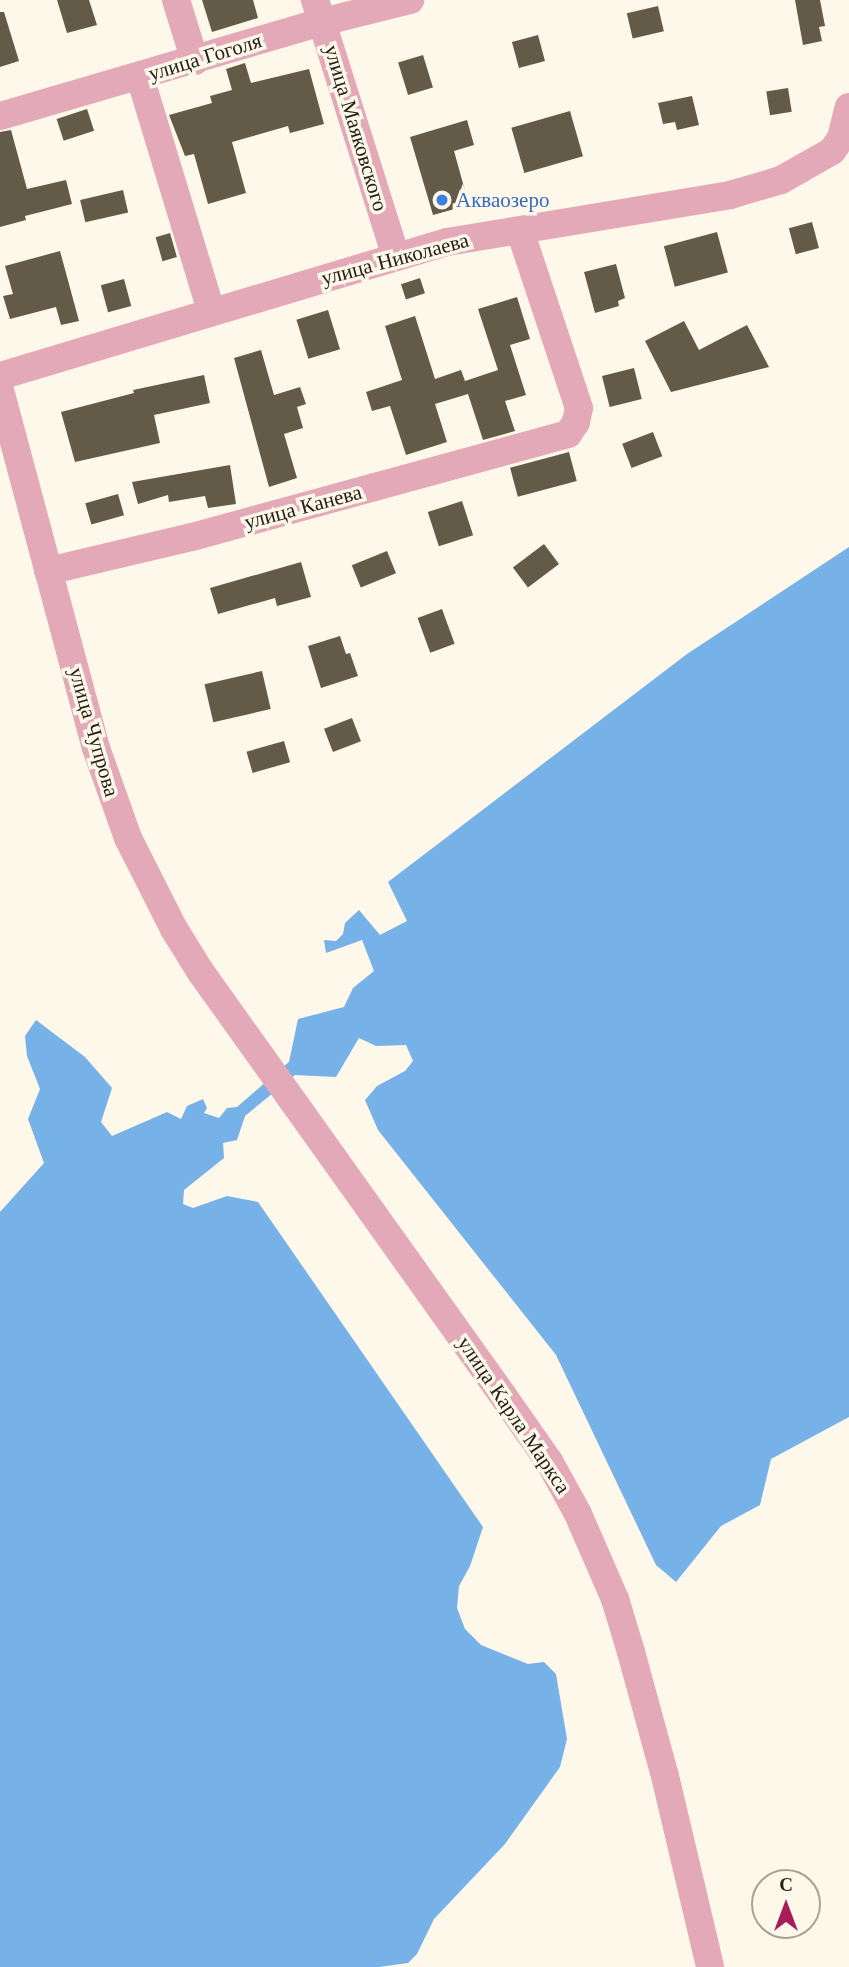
<!DOCTYPE html>
<html>
<head>
<meta charset="utf-8">
<style>
	body { margin:0 }
	#map { position:relative; width:849px; height:1967px; overflow:hidden; background:#fdf8ea; font-family:"Libre Baskerville",serif }
	div>[style] { position:absolute }
	.water>* { inset:0; background:#76b1e7 }
	.building>* { inset:0; background:#635b48; transform-origin:0 0 }
	.minor>* { height:28px; margin:-14px; padding:0 14px; transform-origin:14px; border-radius:14px; background:#e4a9b9 }
	.dots>* { width:19px; height:19px; translate:-50% -50%; box-sizing:border-box; border:4px solid #fdf8ea; border-radius:50% }
	span { translate:-50% -50%; white-space:nowrap; text-align:center; line-height:1.15; -webkit-text-stroke:7px #fdf8ea; paint-order:stroke }
	.street-label { font-size:21px; color:#252119 }
	.shop-label { font-size:21px; color:#366cbe }
	.left { translate:0 -50%; text-align:left }
	.north { position:absolute; left:751px; top:1869px; width:70px; height:70px; box-sizing:border-box; background:#fdf8ea; border:2px solid #a7a296; border-radius:50%; rotate:0deg; font-size:19px; font-weight:700; line-height:28px; text-align:center; color:#252119 }
	.north::after { content:''; display:block; margin:auto; width:24px; height:32px; background:#a91c5c; clip-path:polygon(50% 0,100% 100%,50% 72%,0 100%) }
</style>
</head>
<body>
<div id="map">
	<div class="water">
		<i style="clip-path:polygon(849px 547px,849px 1417px,771px 1459px,760px 1505px,721px 1526px,676px 1582px,656px 1565px,556px 1355px,378px 1130px,365px 1100px,377px 1086px,405px 1071px,413px 1061px,406px 1045px,376px 1046px,359px 1038px,336px 1077px,295px 1075px,245px 1116px,237px 1140px,223px 1143px,224px 1158px,184px 1190px,183px 1204px,193px 1208px,227px 1196px,258px 1202px,483px 1527px,470px 1566px,459px 1586px,457px 1608px,465px 1629px,481px 1645px,528px 1664px,544px 1662px,556px 1674px,567px 1739px,560px 1767px,505px 1844px,434px 1919px,417px 1954px,408px 1963px,379px 1967px,0 1967px,0 1212px,44px 1163px,28px 1119px,40px 1089px,27px 1056px,25px 1036px,36px 1020px,85px 1057px,112px 1088px,101px 1122px,112px 1136px,167px 1112px,181px 1119px,187px 1106px,203px 1099px,207px 1108px,204px 1113px,219px 1118px,227px 1108px,237px 1107px,289px 1062px,298px 1019px,344px 1007px,353px 988px,374px 971px,362px 940px,326px 953px,324px 940px,336px 941px,343px 934px,345px 923px,359px 910px,380px 935px,407px 921px,388px 882px,687px 654px)"></i>
	</div>
	<div class="building">
		<i style="clip-path:polygon(57px 0,89px 0,97px 25px,67px 33px)"></i>
		<i style="clip-path:polygon(202px 0,253px 0,258px 18px,212px 32px)"></i>
		<i style="clip-path:polygon(795px 0,820px 0,825px 26px,819px 27px,822px 41px,803px 45px)"></i>
		<i style="left:658px;top:6px;width:26px;height:32px;rotate:77deg"></i>
		<i style="clip-path:polygon(0 12px,4px 12px,19px 61px,0 67px)"></i>
		<i style="left:538px;top:35px;width:27px;height:27px;rotate:75deg"></i>
		<i style="left:423px;top:55px;width:34px;height:26px;rotate:73deg"></i>
		<i style="clip-path:polygon(245px 63px,251px 83px,309px 69px,324px 124px,290px 133px,288px 126px,232px 142px,246px 193px,208px 204px,194px 154px,185px 156px,169px 115px,212px 103px,210px 96px,232px 90px,226px 69px)"></i>
		<i style="left:788px;top:88px;width:24px;height:22px;rotate:81deg"></i>
		<i style="clip-path:polygon(692px 96px,699px 125px,677px 130px,675px 122px,663px 124px,658px 103px)"></i>
		<i style="left:87px;top:109px;width:23px;height:32px;rotate:72deg"></i>
		<i style="left:570px;top:111px;width:47px;height:61px;rotate:74deg"></i>
		<i style="clip-path:polygon(467px 120px,474px 145px,454px 151px,469px 205px,433px 215px,410px 137px)"></i>
		<i style="clip-path:polygon(11px 130px,27px 189px,66px 180px,72px 204px,25px 216px,26px 220px,0 227px,0 132px)"></i>
		<i style="left:123px;top:190px;width:23px;height:44px;rotate:77deg"></i>
		<i style="left:812px;top:222px;width:27px;height:24px;rotate:75deg"></i>
		<i style="left:717px;top:232px;width:42px;height:55px;rotate:75deg"></i>
		<i style="left:170px;top:233px;width:25px;height:15px;rotate:74deg"></i>
		<i style="clip-path:polygon(60px 251px,79px 321px,61px 325px,56px 307px,10px 319px,3px 296px,13px 294px,5px 266px)"></i>
		<i style="clip-path:polygon(616px 264px,625px 298px,618px 301px,619px 306px,595px 313px,584px 272px)"></i>
		<i style="left:420px;top:278px;width:16px;height:20px;rotate:72deg"></i>
		<i style="left:124px;top:279px;width:28px;height:24px;rotate:75deg"></i>
		<i style="clip-path:polygon(517px 297px,530px 339px,510px 345px,526px 395px,505px 401px,515px 431px,483px 440px,468px 394px,435px 404px,447px 442px,406px 455px,390px 406px,372px 411px,366px 392px,402px 380px,385px 326px,415px 316px,435px 379px,461px 370px,465px 381px,498px 370px,478px 309px)"></i>
		<i style="left:328px;top:310px;width:41px;height:33px;rotate:73deg"></i>
		<i style="clip-path:polygon(684px 321px,699px 350px,747px 325px,769px 367px,671px 392px,645px 341px)"></i>
		<i style="clip-path:polygon(261px 350px,274px 395px,300px 387px,306px 404px,297px 407px,303px 428px,284px 434px,297px 478px,269px 487px,234px 358px)"></i>
		<i style="left:634px;top:368px;width:32px;height:33px;rotate:76deg"></i>
		<i style="clip-path:polygon(204px 375px,210px 403px,154px 415px,160px 443px,75px 462px,61px 412px,134px 393px,133px 390px)"></i>
		<i style="left:653px;top:432px;width:26px;height:33px;rotate:69deg"></i>
		<i style="left:569px;top:452px;width:30px;height:61px;rotate:75deg"></i>
		<i style="clip-path:polygon(230px 465px,236px 504px,208px 508px,205px 496px,169px 502px,168px 495px,138px 504px,132px 482px)"></i>
		<i style="left:118px;top:494px;width:22px;height:34px;rotate:74deg"></i>
		<i style="left:462px;top:501px;width:36px;height:36px;rotate:72deg"></i>
		<i style="left:544px;top:544px;width:25px;height:39px;rotate:53deg"></i>
		<i style="left:387px;top:551px;width:24px;height:38px;rotate:68deg"></i>
		<i style="clip-path:polygon(301px 562px,311px 597px,277px 606px,275px 598px,218px 614px,210px 588px)"></i>
		<i style="left:442px;top:609px;width:37px;height:26px;rotate:70deg"></i>
		<i style="clip-path:polygon(340px 636px,346px 654px,350px 653px,358px 676px,321px 688px,308px 646px)"></i>
		<i style="left:262px;top:671px;width:39px;height:59px;rotate:77deg"></i>
		<i style="left:352px;top:718px;width:25px;height:30px;rotate:69deg"></i>
		<i style="left:284px;top:741px;width:22px;height:39px;rotate:74deg"></i>
	</div>
	<div class="minor">
		<i style="left:176px;top:0;width:64px;rotate:72.7deg"></i>
		<i style="left:315px;top:0;width:269px;rotate:72.5deg"></i>
		<i style="left:140px;top:77px;width:245px;rotate:73.1deg"></i>
		<i style="left:0;top:116px;width:335px;rotate:-16.3deg"></i>
		<i style="left:322px;top:22px;width:91px;rotate:-14deg"></i>
		<i style="left:0;top:376px;width:467px;rotate:-16.7deg"></i>
		<i style="left:447px;top:242px;width:287px;rotate:-9.4deg"></i>
		<i style="left:730px;top:195px;width:53px;rotate:-16.4deg"></i>
		<i style="left:781px;top:180px;width:59px;rotate:-29.6deg"></i>
		<i style="left:832px;top:151px;width:16px;rotate:-55deg"></i>
		<i style="left:841px;top:138px;width:32px;rotate:-76deg"></i>
		<i style="left:0;top:390px;width:371px;rotate:75deg"></i>
		<i style="left:96px;top:748px;width:96px;rotate:70.4deg"></i>
		<i style="left:128px;top:838px;width:102px;rotate:63.2deg"></i>
		<i style="left:174px;top:929px;width:49px;rotate:58.2deg"></i>
		<i style="left:200px;top:971px;width:523px;rotate:54.49deg"></i>
		<i style="left:504px;top:1397px;width:80px;rotate:55.1deg"></i>
		<i style="left:550px;top:1463px;width:58px;rotate:61.2deg"></i>
		<i style="left:578px;top:1514px;width:93px;rotate:66.5deg"></i>
		<i style="left:615px;top:1599px;width:55px;rotate:73.2deg"></i>
		<i style="left:631px;top:1652px;width:129px;rotate:74.7deg"></i>
		<i style="left:665px;top:1776px;width:196px;rotate:76.7deg"></i>
		<i style="left:48px;top:571px;width:148px;rotate:-13.3deg"></i>
		<i style="left:192px;top:537px;width:390px;rotate:-15.3deg"></i>
		<i style="left:568px;top:434px;width:14px;rotate:-56deg"></i>
		<i style="left:576px;top:422px;width:14px;rotate:-78deg"></i>
		<i style="left:579px;top:408px;width:187px;rotate:-108.4deg"></i>
	</div>
	<div class="dots">
		<i style="left:442px;top:200px;background:#3f7fe0"></i>
	</div>
	<div class="street-label">
		<span style="left:205px;top:57px;rotate:-17deg">улица Гоголя</span>
		<span style="left:356px;top:128px;rotate:73deg">улица Маяковского</span>
		<span style="left:395px;top:259px;rotate:-15deg">улица Николаева</span>
		<span style="left:303px;top:507px;rotate:-15deg">улица Канева</span>
		<span style="left:94px;top:732px;rotate:74deg">улица Чупрова</span>
		<span style="left:514px;top:1415px;rotate:56deg">улица Карла Маркса</span>
	</div>
	<div class="shop-label">
		<span class="left" style="left:456px;top:200px">Акваозеро</span>
	</div>
	<div class="north">С</div>
</div>
</body>
</html>
